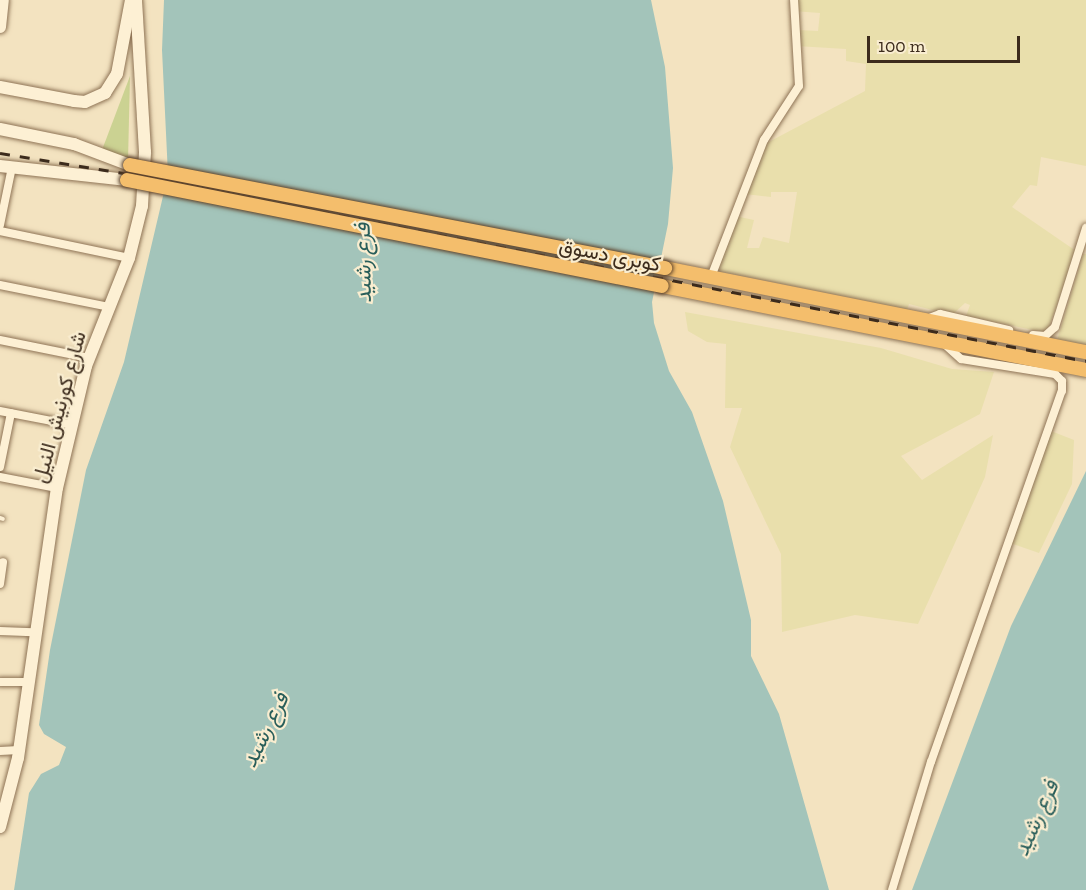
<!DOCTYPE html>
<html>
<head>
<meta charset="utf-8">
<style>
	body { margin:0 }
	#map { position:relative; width:1086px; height:890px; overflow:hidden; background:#f3e3c0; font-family:"Zilla Slab",Vazirmatn,serif }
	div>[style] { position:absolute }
	.farmland>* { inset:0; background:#e9dfac }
	.green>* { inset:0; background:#cbd292 }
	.water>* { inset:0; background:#a3c4ba }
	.roads { filter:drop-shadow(0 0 2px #8e7355) drop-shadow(0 0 2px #8e7355) }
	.service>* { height:4px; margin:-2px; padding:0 2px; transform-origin:2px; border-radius:2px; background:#fdf0d4 }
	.minor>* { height:8px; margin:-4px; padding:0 4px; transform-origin:4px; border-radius:4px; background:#fdf0d4 }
	.secondary>* { height:12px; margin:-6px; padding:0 6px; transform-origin:6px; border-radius:6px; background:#fdf0d4 }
	.trunk>* { height:14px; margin:-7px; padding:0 7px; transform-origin:7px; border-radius:7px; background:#f4be6c }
	.rail>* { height:3px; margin-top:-1.5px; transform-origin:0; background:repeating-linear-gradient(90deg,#3c2b1c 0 10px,transparent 0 20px) }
	.bridges { filter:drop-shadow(0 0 2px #5b412a) drop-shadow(0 0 2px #5b412a) }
	.trunk-bridge>* { height:14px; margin:-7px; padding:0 7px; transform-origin:7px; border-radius:7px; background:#f4be6c }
	span { translate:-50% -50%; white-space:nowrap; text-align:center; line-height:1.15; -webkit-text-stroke:4.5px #f9edd0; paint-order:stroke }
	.street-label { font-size:21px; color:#3c2b1c }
	.water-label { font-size:22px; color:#295e5a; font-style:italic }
	.scale { position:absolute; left:867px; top:36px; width:153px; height:27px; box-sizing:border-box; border:3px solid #3c2b1c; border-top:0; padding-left:8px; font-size:18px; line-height:21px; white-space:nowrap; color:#3c2b1c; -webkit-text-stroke:4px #f9edd0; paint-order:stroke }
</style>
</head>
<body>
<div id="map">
	<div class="farmland">
		<i style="clip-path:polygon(792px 0,1086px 0,1086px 166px,1041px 157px,1037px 186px,1030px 185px,1012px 207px,1076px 251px,1049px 327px,1043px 332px,966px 316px,970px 305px,965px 303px,952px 315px,909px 304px,907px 310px,718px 271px,735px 216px,754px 220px,747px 248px,759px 248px,763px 237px,789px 243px,797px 192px,771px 192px,771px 197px,745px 194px,765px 144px,865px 91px,866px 64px,846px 61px,846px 49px,796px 46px,797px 30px,818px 31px,820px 13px,793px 11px)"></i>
		<i style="clip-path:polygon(1083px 254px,1086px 254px,1086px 349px,1056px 344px)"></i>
		<i style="clip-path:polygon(685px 312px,881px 348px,952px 369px,994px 372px,980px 414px,901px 456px,922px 480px,993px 435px,985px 477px,918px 624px,855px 615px,782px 632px,781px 554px,730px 447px,742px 408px,725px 408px,726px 344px,707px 342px,688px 331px)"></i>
		<i style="clip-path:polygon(1051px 431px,1074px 440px,1072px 484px,1039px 553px,1010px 543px)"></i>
	</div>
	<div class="green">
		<i style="clip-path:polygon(130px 76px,128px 161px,102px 150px)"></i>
	</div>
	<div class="water">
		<i style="clip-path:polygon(164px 0,651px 0,665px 67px,673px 168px,668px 224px,652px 302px,654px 323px,669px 371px,692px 412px,723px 501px,751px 620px,751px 656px,779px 714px,829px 890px,14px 890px,29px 793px,41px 774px,59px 765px,66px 747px,44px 734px,39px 725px,50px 650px,86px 470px,124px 362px,168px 175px,162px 50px)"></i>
		<i style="clip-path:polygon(1086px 471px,1086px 890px,912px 890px,1011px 626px)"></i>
	</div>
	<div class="roads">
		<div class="service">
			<i style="left:0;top:518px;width:3px;rotate:18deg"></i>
		</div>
		<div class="minor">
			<i style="left:0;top:225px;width:59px;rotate:-78.3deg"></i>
			<i style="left:0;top:231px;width:132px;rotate:11.8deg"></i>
			<i style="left:711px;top:277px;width:147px;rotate:-68.9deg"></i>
			<i style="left:764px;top:140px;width:64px;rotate:-57.1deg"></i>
			<i style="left:799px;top:86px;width:86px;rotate:-93.3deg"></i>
			<i style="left:0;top:285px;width:111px;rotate:11.4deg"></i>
			<i style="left:924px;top:320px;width:17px;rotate:-21deg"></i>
			<i style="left:940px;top:314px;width:71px;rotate:13.1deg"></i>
			<i style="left:1033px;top:335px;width:12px;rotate:5deg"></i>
			<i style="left:1045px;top:336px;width:13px;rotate:-42deg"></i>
			<i style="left:1055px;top:327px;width:104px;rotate:-72.6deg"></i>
			<i style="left:0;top:340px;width:91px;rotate:11.4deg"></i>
			<i style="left:0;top:411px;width:73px;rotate:11deg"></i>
			<i style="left:0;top:467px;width:55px;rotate:-78.5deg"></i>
			<i style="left:0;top:477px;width:58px;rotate:10.9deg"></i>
			<i style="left:0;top:584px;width:22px;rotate:-82deg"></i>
			<i style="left:0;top:631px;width:33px;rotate:2deg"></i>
			<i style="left:0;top:682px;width:26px"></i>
			<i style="left:0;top:751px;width:19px;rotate:-3deg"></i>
			<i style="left:892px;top:890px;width:134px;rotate:-73.1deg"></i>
			<i style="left:931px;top:762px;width:393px;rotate:-70.6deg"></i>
			<i style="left:1062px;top:391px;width:10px;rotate:-90deg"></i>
			<i style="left:1062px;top:381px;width:10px;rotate:-135deg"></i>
			<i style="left:1055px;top:374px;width:95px;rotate:-170.9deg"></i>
			<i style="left:961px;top:359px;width:25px;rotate:-138deg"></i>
		</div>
		<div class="secondary">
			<i style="left:0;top:27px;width:27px;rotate:-84deg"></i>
			<i style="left:0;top:87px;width:75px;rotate:10.7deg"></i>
			<i style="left:74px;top:101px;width:11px;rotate:5deg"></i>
			<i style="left:85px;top:102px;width:22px;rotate:-24deg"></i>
			<i style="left:105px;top:93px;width:22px;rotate:-58deg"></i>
			<i style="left:117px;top:74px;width:75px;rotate:-79.3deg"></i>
			<i style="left:0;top:129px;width:76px;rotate:11.5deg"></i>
			<i style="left:74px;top:144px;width:60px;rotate:20.6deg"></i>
			<i style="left:0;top:166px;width:128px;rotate:6.3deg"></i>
			<i style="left:0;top:827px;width:71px;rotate:-75.4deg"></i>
			<i style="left:18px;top:758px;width:273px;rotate:-81.8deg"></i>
			<i style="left:57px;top:488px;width:125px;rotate:-76.6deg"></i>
			<i style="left:86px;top:366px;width:116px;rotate:-68.3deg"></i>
			<i style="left:129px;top:258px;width:54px;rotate:-76deg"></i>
			<i style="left:142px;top:206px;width:54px;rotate:-86.8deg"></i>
			<i style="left:145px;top:152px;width:152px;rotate:-93.4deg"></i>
		</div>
		<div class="trunk">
			<i style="left:665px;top:268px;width:429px;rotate:11.3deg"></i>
			<i style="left:662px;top:286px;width:432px;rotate:11.2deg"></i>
		</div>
	</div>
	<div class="rail">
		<i style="left:0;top:153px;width:125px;rotate:9.2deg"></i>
		<i style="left:123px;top:173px;width:981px;rotate:11.05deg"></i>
	</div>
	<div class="bridges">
		<div class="trunk-bridge">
			<i style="left:130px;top:165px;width:545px;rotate:10.9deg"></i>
			<i style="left:127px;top:180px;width:545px;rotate:11.21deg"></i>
		</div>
	</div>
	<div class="street-label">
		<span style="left:610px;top:255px;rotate:11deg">كوبرى دسوق</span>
		<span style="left:59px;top:407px;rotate:-75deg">شارع كورنيش النيل</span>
	</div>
	<div class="water-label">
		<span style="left:363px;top:263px;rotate:-91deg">فرع رشيد</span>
		<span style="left:265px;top:730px;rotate:-64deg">فرع رشيد</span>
		<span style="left:1036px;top:818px;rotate:-66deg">فرع رشيد</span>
	</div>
	<div class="scale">100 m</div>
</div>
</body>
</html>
